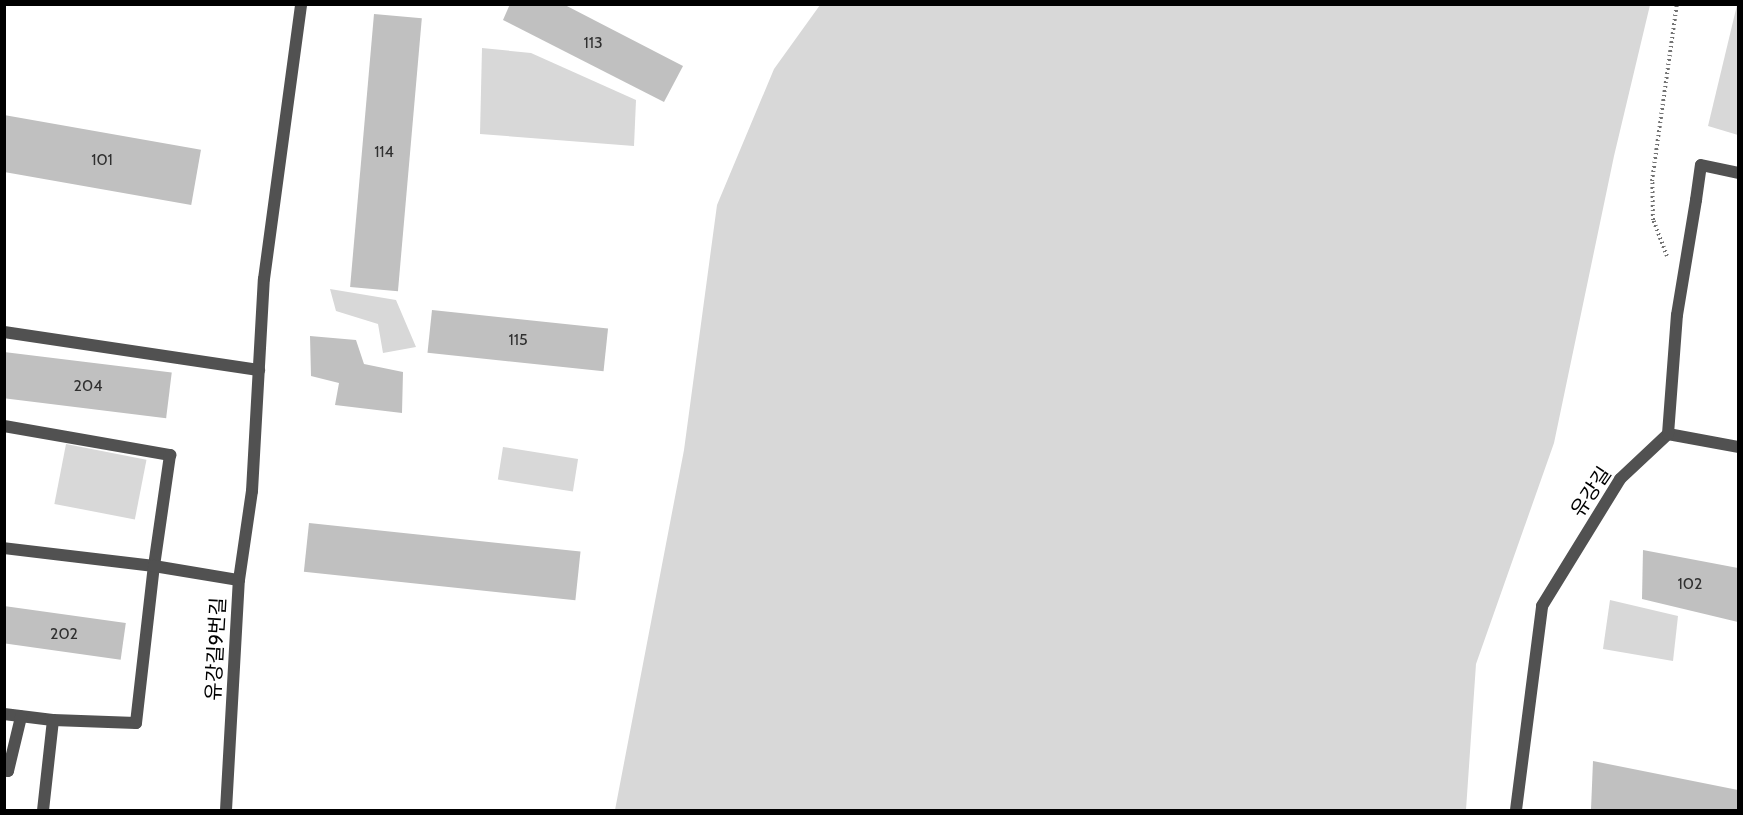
<!DOCTYPE html>
<html>
<head>
<meta charset="utf-8">
<style>
	body { margin:0 }
	#map { position:relative; width:1743px; height:815px; overflow:hidden; background:#fff; font-family:Cabin,"Noto Sans KR",sans-serif }
	div>[style] { position:absolute }
	.green>* { inset:0; background:#d8d8d8; transform-origin:0 0 }
	.building>* { inset:0; background:#c0c0c0; transform-origin:0 0 }
	.path>* { height:4px; margin-top:-2px; transform-origin:0; background:repeating-linear-gradient(90deg,#737373 0 1.5px,transparent 0 4.5px) }
	.lane>* { height:12px; margin:-6px; padding:0 6px; transform-origin:6px; border-radius:6px; background:#515151 }
	.street>* { height:12px; margin:-6px; padding:0 6px; transform-origin:6px; border-radius:6px; background:#515151 }
	span { translate:-50% -50%; white-space:nowrap; text-align:center; line-height:1.15; -webkit-text-stroke:4.5px #fff; paint-order:stroke }
	.number-label { font-size:16px; color:#303030 }
	.number-label span { -webkit-text-stroke-width:0 }
	.street-label { font-size:20px; color:#000 }
	.frame { position:absolute; inset:0; border:6px solid #000; pointer-events:none }
</style>
</head>
<body>
<div id="map">
	<div class="green">
		<i style="clip-path:polygon(820px 5px,1650px 5px,1614px 156px,1554px 443px,1476px 664px,1466px 810px,615px 810px,684px 450px,717px 205px,774px 69px)"></i>
		<i style="clip-path:polygon(1737px 5px,1738px 5px,1738px 135px,1708px 126px)"></i>
		<i style="clip-path:polygon(482px 48px,531px 53px,636px 100px,634px 146px,480px 134px)"></i>
		<i style="clip-path:polygon(330px 289px,396px 300px,416px 347px,383px 353px,378px 324px,336px 311px)"></i>
		<i style="left:66px;top:444px;width:82px;height:61px;rotate:11deg"></i>
		<i style="left:503px;top:447px;width:76px;height:33px;rotate:9deg"></i>
		<i style="clip-path:polygon(1610px 600px,1678px 616px,1673px 661px,1603px 649px)"></i>
	</div>
	<div class="building">
		<i style="clip-path:polygon(510px 4px,563px 4px,683px 66px,664px 102px,503px 20px)"></i>
		<i style="left:374px;top:14px;width:48px;height:274px;rotate:5deg"></i>
		<i style="left:4px;top:115px;width:200px;height:56px;rotate:10deg"></i>
		<i style="left:432px;top:310px;width:177px;height:43px;rotate:6deg"></i>
		<i style="clip-path:polygon(310px 336px,356px 340px,364px 364px,403px 372px,402px 413px,335px 405px,339px 383px,311px 376px)"></i>
		<i style="left:4px;top:352px;width:169px;height:46px;rotate:7deg"></i>
		<i style="left:309px;top:523px;width:273px;height:49px;rotate:6deg"></i>
		<i style="clip-path:polygon(1643px 550px,1738px 568px,1738px 622px,1642px 599px)"></i>
		<i style="left:4px;top:606px;width:123px;height:37px;rotate:8deg"></i>
		<i style="clip-path:polygon(1593px 761px,1738px 790px,1738px 810px,1591px 810px)"></i>
	</div>
	<div class="path">
		<i style="left:1667px;top:256px;width:39px;rotate:-111deg"></i>
		<i style="left:1653px;top:220px;width:39px;rotate:-91deg"></i>
		<i style="left:1652px;top:181px;width:179px;rotate:-82deg"></i>
	</div>
	<div class="lane">
		<i style="left:1696px;top:200px;width:35px;rotate:-82deg"></i>
		<i style="left:1701px;top:165px;width:38px;rotate:12deg"></i>
		<i style="left:4px;top:332px;width:258px;rotate:8.5deg"></i>
		<i style="left:4px;top:426px;width:169px;rotate:9.9deg"></i>
		<i style="left:170px;top:455px;width:112px;rotate:98.2deg"></i>
		<i style="left:154px;top:566px;width:151px;rotate:-173.2deg"></i>
		<i style="left:1668px;top:434px;width:71px;rotate:10.5deg"></i>
		<i style="left:252px;top:491px;width:212px;rotate:-86.8deg"></i>
		<i style="left:264px;top:279px;width:277px;rotate:-82.3deg"></i>
		<i style="left:4px;top:714px;width:49px;rotate:7deg"></i>
		<i style="left:53px;top:720px;width:91px;rotate:96.3deg"></i>
		<i style="left:53px;top:720px;width:83px;rotate:2.1deg"></i>
		<i style="left:136px;top:723px;width:158px;rotate:-83.5deg"></i>
		<i style="left:154px;top:566px;width:86px;rotate:9.4deg"></i>
		<i style="left:4px;top:770px;width:4px;rotate:14deg"></i>
		<i style="left:8px;top:771px;width:56px;rotate:-76.5deg"></i>
	</div>
	<div class="street">
		<i style="left:226px;top:810px;width:230px;rotate:-86.8deg"></i>
		<i style="left:239px;top:580px;width:90px;rotate:-81.7deg"></i>
		<i style="left:1516px;top:810px;width:206px;rotate:-82.7deg"></i>
		<i style="left:1542px;top:606px;width:149px;rotate:-58.4deg"></i>
		<i style="left:1620px;top:479px;width:66px;rotate:-43.2deg"></i>
		<i style="left:1668px;top:434px;width:119px;rotate:-85.7deg"></i>
		<i style="left:1677px;top:315px;width:117px;rotate:-80.6deg"></i>
	</div>
	<div class="number-label">
		<span style="left:593px;top:43px">113</span>
		<span style="left:384px;top:152px">114</span>
		<span style="left:102px;top:160px">101</span>
		<span style="left:518px;top:340px">115</span>
		<span style="left:88px;top:386px">204</span>
		<span style="left:1690px;top:584px">102</span>
		<span style="left:64px;top:634px">202</span>
	</div>
	<div class="street-label">
		<span style="left:1591px;top:492px;rotate:-56deg">유강길</span>
		<span style="left:216px;top:649px;rotate:-87deg">유강길9번길</span>
	</div>
	<div class="frame"></div>
</div>
</body>
</html>
